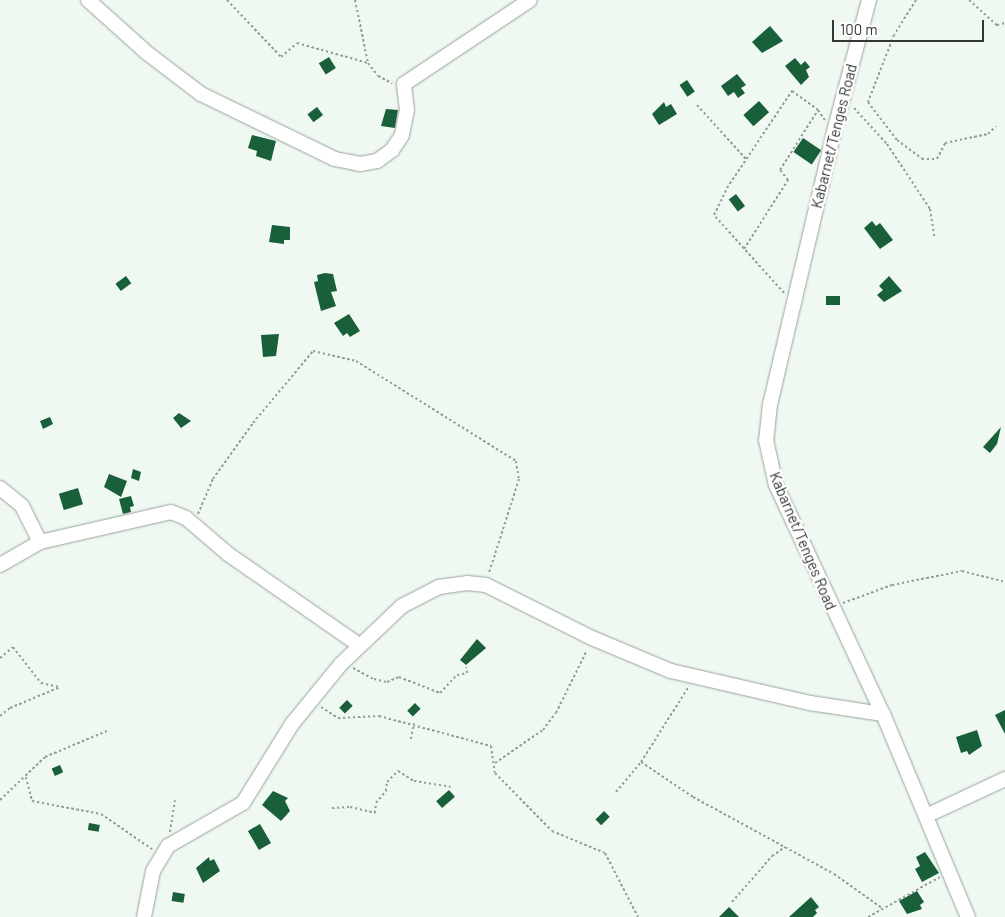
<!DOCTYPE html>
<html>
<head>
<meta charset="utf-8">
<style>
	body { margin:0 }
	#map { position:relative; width:1005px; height:917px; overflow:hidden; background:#eff9f2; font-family:Barlow,sans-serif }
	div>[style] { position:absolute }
	.building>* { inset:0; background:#195f39; transform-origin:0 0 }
	.path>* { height:2px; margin-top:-1px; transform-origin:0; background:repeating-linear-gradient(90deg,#969d98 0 2.5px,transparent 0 5px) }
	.roads { filter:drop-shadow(0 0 1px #99a29c) drop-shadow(0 0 1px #99a29c) }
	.minor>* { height:14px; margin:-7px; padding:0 7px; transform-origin:7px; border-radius:7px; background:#fff }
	span { translate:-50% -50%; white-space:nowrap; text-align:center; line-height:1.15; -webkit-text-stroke:5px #fff; paint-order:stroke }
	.street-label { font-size:15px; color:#343835 }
	.scale { position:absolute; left:832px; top:20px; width:152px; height:22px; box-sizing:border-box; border:2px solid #343835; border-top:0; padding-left:6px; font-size:15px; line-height:18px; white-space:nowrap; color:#343835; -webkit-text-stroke:4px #fff; paint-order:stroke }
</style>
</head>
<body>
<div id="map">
	<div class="building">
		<i style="clip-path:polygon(770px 26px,783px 41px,762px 53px,752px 42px)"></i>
		<i style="left:329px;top:57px;width:13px;height:12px;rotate:58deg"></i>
		<i style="clip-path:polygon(795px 58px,801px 65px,805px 61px,810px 67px,806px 70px,809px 77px,801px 85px,785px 66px)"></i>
		<i style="clip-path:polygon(737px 74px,746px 85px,741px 88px,745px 93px,738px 98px,734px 92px,728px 96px,721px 86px)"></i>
		<i style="left:687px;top:80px;width:14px;height:9px;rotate:56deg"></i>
		<i style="left:759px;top:101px;width:15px;height:21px;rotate:48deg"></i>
		<i style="clip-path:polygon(664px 102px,666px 107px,671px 104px,677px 114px,659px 125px,652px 114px)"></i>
		<i style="left:317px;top:107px;width:10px;height:12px;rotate:53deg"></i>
		<i style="clip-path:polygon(386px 109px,398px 110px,395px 128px,381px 126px)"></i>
		<i style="clip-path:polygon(252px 135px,276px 141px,271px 161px,256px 156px,257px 151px,248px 148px)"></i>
		<i style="left:803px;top:138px;width:22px;height:17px;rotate:34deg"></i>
		<i style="left:736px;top:194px;width:15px;height:9px;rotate:53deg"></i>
		<i style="clip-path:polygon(872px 221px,876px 226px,880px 223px,893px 240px,880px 249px,864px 228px)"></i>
		<i style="clip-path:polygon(272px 225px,290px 227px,290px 240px,284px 240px,284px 244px,269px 242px)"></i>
		<i style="clip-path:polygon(325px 273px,333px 274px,337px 291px,331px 292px,336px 306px,321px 311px,314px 282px,318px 281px,317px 275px)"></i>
		<i style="left:126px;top:276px;width:9px;height:13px;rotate:54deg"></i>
		<i style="clip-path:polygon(889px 276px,902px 291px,884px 302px,877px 295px,883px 290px,879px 286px)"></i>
		<i style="left:826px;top:296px;width:14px;height:9px"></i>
		<i style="clip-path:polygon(349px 314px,360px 331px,350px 337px,347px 333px,343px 336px,334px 323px)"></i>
		<i style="clip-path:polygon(279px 334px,276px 356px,263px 357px,261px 335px)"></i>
		<i style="clip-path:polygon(179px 413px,191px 421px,181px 428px,173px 418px)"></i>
		<i style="clip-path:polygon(50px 417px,53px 424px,43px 429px,40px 421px)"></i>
		<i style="clip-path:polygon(1001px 427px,997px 444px,990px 453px,983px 447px)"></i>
		<i style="clip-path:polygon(133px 469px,141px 472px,139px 481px,131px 478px)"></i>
		<i style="clip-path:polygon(109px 474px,127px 481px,121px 497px,104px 487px)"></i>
		<i style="left:78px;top:488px;width:17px;height:20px;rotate:73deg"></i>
		<i style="clip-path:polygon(131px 496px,134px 506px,130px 507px,131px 512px,123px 514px,119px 499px)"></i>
		<i style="clip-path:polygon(477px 639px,486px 648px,466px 665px,460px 660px)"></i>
		<i style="left:347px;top:700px;width:8px;height:11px;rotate:45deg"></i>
		<i style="left:415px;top:703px;width:8px;height:11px;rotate:45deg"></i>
		<i style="clip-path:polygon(1005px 710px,1005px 734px,995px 715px)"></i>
		<i style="clip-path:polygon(977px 730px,982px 746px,969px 755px,967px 751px,961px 753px,956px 737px)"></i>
		<i style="left:60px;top:765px;width:8px;height:9px;rotate:67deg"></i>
		<i style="left:449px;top:790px;width:9px;height:17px;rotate:49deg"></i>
		<i style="clip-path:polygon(273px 791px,288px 798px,285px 801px,290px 811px,281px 821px,262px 805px)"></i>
		<i style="left:604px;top:811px;width:8px;height:12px;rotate:45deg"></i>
		<i style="left:89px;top:823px;width:11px;height:7px;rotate:10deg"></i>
		<i style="left:260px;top:824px;width:22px;height:14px;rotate:60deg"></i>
		<i style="clip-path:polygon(925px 852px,939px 873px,922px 882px,915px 869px,920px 866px,916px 857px)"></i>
		<i style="clip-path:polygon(209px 857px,210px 861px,214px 859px,220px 871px,203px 883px,196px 868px)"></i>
		<i style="clip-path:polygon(917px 891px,924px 902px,920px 905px,922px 909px,907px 914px,899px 901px)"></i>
		<i style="left:173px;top:892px;width:12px;height:9px;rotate:9deg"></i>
		<i style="clip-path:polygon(811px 897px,819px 907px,815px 910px,817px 913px,813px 917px,789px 917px)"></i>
		<i style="clip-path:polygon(729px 907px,739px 917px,719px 917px)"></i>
	</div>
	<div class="path">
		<i style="left:227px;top:0;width:79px;rotate:46.5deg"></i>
		<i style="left:281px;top:57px;width:21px;rotate:-41deg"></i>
		<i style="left:297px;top:43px;width:74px;rotate:15.7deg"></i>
		<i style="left:355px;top:0;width:64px;rotate:78.3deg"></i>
		<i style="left:368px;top:63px;width:16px;rotate:52deg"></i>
		<i style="left:378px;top:76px;width:16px;rotate:27deg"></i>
		<i style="left:916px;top:0;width:41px;rotate:122.2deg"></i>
		<i style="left:894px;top:35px;width:72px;rotate:111.2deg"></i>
		<i style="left:868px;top:102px;width:48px;rotate:52.7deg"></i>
		<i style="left:897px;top:140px;width:31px;rotate:37deg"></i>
		<i style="left:922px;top:159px;width:15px"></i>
		<i style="left:937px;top:159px;width:18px;rotate:-63deg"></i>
		<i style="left:945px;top:143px;width:44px;rotate:-11.8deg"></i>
		<i style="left:988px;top:134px;width:11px;rotate:-45deg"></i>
		<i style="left:969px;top:0;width:38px;rotate:42deg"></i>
		<i style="left:997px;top:25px;width:8px;rotate:-14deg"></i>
		<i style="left:697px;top:105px;width:73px;rotate:47.8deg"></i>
		<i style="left:854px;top:108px;width:49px;rotate:47.5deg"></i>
		<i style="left:887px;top:144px;width:78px;rotate:56.5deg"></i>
		<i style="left:930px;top:209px;width:30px;rotate:81deg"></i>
		<i style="left:744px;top:249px;width:82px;rotate:-57.5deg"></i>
		<i style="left:788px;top:180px;width:13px;rotate:-129deg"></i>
		<i style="left:780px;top:170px;width:71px;rotate:-57.7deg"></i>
		<i style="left:784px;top:293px;width:105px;rotate:-131.9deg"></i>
		<i style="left:714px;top:215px;width:30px;rotate:-64deg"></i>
		<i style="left:727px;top:188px;width:117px;rotate:-56.2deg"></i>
		<i style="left:792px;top:91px;width:32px;rotate:36deg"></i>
		<i style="left:818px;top:110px;width:12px;rotate:55deg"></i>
		<i style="left:198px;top:514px;width:38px;rotate:-67deg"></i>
		<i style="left:213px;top:479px;width:69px;rotate:-54.5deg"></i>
		<i style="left:253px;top:423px;width:94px;rotate:-50.2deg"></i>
		<i style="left:313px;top:351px;width:44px;rotate:13.1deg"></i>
		<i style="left:356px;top:361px;width:189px;rotate:32deg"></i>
		<i style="left:516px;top:461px;width:18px;rotate:81deg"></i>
		<i style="left:519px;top:479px;width:99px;rotate:107.7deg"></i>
		<i style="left:843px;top:603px;width:52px;rotate:-20.2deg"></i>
		<i style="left:892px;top:585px;width:71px;rotate:-11.3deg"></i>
		<i style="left:962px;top:571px;width:44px;rotate:14.3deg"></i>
		<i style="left:0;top:658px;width:17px;rotate:-40deg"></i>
		<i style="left:13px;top:647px;width:46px;rotate:52.1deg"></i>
		<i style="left:41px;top:683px;width:19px;rotate:12deg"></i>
		<i style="left:353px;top:668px;width:24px;rotate:28deg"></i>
		<i style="left:374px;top:679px;width:13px;rotate:13deg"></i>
		<i style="left:387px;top:682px;width:13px;rotate:-23deg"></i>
		<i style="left:399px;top:677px;width:44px;rotate:21.3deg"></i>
		<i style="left:440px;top:693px;width:25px;rotate:-47deg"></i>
		<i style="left:457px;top:675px;width:10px;rotate:-11deg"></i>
		<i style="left:467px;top:673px;width:6px;rotate:-99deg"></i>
		<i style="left:321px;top:707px;width:20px;rotate:33deg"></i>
		<i style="left:338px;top:718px;width:41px;rotate:-2.8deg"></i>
		<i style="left:379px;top:716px;width:116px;rotate:15deg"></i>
		<i style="left:491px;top:746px;width:27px;rotate:82deg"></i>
		<i style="left:495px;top:773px;width:81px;rotate:45.5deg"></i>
		<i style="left:552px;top:831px;width:57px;rotate:22.5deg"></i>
		<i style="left:605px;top:853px;width:72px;rotate:62.7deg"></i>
		<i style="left:0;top:716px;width:13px;rotate:-39deg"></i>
		<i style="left:10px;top:708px;width:54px;rotate:-22.8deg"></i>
		<i style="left:411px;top:739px;width:16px;rotate:-79deg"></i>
		<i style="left:641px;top:762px;width:63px;rotate:33.9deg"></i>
		<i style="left:693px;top:797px;width:161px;rotate:28.6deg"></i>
		<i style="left:834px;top:874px;width:59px;rotate:35.3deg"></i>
		<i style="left:495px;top:763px;width:58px;rotate:-34.5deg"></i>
		<i style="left:543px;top:730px;width:21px;rotate:-53deg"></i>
		<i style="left:556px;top:713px;width:70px;rotate:-63.8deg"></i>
		<i style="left:26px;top:777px;width:25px;rotate:76deg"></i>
		<i style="left:32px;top:801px;width:70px;rotate:10.7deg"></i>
		<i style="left:101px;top:814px;width:62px;rotate:34.5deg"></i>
		<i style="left:616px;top:792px;width:39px;rotate:-50deg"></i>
		<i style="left:641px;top:762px;width:90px;rotate:-57.7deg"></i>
		<i style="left:0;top:800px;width:62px;rotate:-43.7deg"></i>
		<i style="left:45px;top:757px;width:67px;rotate:-22.8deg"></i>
		<i style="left:332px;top:808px;width:18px;rotate:-3deg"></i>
		<i style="left:350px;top:807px;width:26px;rotate:13deg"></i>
		<i style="left:375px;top:813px;width:10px;rotate:-84deg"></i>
		<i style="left:376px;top:803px;width:16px;rotate:-50deg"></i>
		<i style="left:386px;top:791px;width:9px;rotate:-84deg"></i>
		<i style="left:387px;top:782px;width:16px;rotate:-45deg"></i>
		<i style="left:398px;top:771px;width:19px;rotate:32deg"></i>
		<i style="left:414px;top:781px;width:37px;rotate:9deg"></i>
		<i style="left:170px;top:832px;width:32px;rotate:-81deg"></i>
		<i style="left:732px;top:902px;width:61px;rotate:-49deg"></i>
		<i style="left:772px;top:856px;width:16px;rotate:-35deg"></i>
		<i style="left:868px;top:917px;width:82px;rotate:-29.1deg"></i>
	</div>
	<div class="roads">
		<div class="minor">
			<i style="left:88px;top:0;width:79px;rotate:41.9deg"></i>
			<i style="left:147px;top:53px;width:68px;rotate:37.2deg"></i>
			<i style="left:201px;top:94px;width:149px;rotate:25.9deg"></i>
			<i style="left:335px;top:159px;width:25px;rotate:11deg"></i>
			<i style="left:360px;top:164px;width:17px;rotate:-10deg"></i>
			<i style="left:377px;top:161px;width:19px;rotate:-36deg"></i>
			<i style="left:392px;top:150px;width:18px;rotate:-56deg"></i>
			<i style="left:402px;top:135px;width:25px;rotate:-79deg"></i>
			<i style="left:407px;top:110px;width:26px;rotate:-97deg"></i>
			<i style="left:404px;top:84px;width:151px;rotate:-33.7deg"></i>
			<i style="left:869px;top:0;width:137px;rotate:104.9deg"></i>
			<i style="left:834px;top:132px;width:279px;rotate:103.2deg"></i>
			<i style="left:770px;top:404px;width:36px;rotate:96deg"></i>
			<i style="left:766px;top:440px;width:46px;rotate:77.5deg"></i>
			<i style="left:776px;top:485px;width:253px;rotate:65deg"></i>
			<i style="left:883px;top:714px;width:220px;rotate:67.3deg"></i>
			<i style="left:0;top:488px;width:28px;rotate:39deg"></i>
			<i style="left:22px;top:506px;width:40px;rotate:63.4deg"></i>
			<i style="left:0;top:565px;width:46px;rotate:-29.9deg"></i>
			<i style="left:40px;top:542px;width:134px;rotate:-12.9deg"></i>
			<i style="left:171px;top:512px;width:16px;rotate:22deg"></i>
			<i style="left:186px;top:518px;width:55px;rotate:40.6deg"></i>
			<i style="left:228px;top:554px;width:160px;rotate:34.8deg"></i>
			<i style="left:926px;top:816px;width:87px;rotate:-25.1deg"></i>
			<i style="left:144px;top:917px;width:47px;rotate:-78.9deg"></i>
			<i style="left:153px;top:871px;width:29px;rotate:-59deg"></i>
			<i style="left:168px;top:846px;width:86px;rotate:-29.8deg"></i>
			<i style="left:243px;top:803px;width:93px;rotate:-58.2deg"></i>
			<i style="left:292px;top:724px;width:77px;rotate:-50.8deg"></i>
			<i style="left:341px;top:664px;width:84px;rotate:-43.6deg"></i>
			<i style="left:402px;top:606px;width:42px;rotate:-27.2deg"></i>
			<i style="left:439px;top:587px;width:28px;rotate:-8deg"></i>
			<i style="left:467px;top:583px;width:19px;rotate:6deg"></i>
			<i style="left:486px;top:585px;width:119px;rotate:26.6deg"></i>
			<i style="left:592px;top:638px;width:86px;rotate:22.7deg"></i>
			<i style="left:671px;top:671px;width:143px;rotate:13deg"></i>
			<i style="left:810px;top:703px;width:74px;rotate:8.6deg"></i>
		</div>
	</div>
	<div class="street-label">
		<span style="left:834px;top:136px;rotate:-76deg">Kabarnet/Tenges Road</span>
		<span style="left:803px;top:541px;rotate:67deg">Kabarnet/Tenges Road</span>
	</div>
	<div class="scale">100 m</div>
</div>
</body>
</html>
